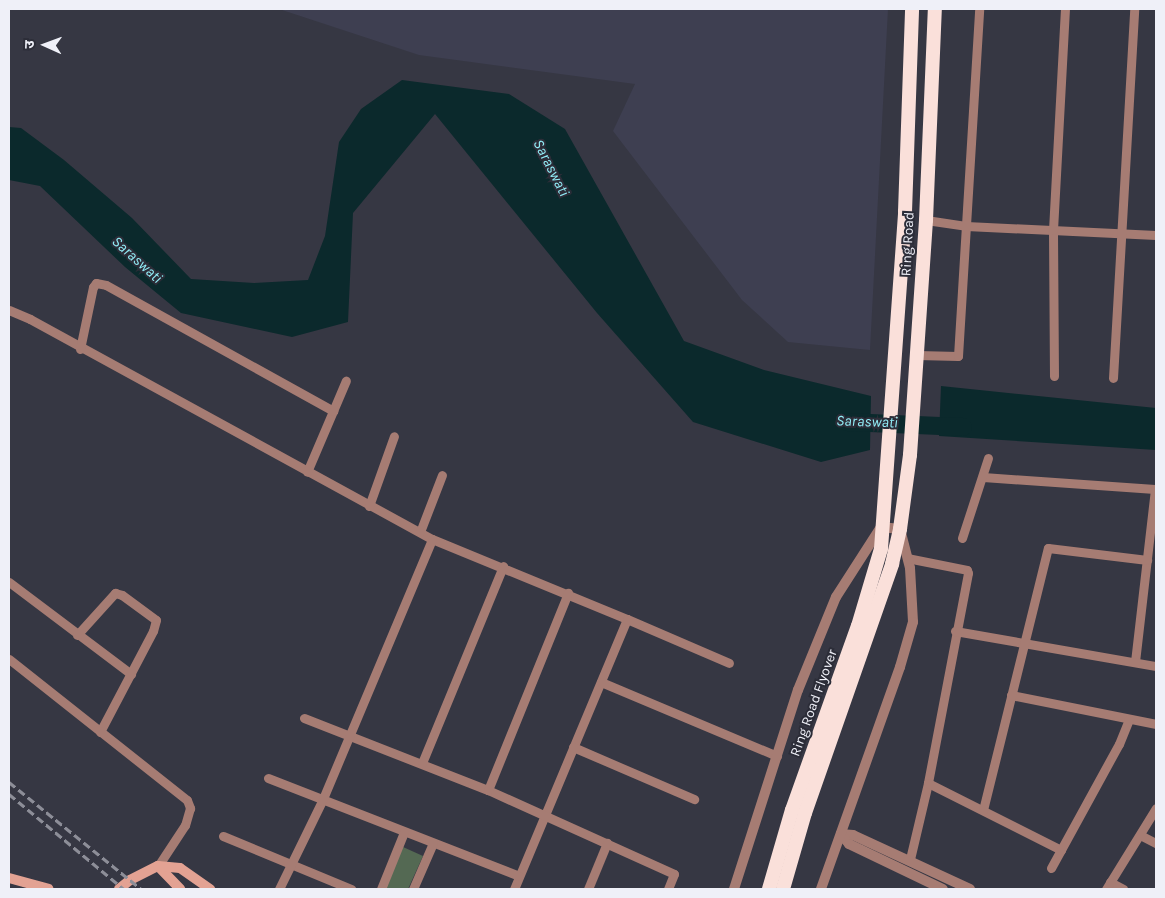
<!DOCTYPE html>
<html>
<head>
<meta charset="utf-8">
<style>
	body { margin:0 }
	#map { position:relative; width:1165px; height:898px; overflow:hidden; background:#363743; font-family:Karla,"Noto Sans Devanagari",sans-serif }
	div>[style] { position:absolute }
	.built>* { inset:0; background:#3e3f51 }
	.green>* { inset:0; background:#546953 }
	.water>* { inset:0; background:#0b292c }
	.river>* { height:18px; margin:-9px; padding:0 9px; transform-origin:9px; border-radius:9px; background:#0b292c }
	.minor>* { height:9px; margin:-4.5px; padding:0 4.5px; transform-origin:4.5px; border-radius:4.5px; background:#a67c73 }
	.tertiary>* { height:10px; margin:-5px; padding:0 5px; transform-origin:5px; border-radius:5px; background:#a67c73 }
	.secondary>* { height:10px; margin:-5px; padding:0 5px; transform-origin:5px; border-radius:5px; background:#e3a293 }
	.trunk>* { height:14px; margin:-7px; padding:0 7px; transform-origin:7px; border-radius:7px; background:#fae0da }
	.rail>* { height:3px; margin-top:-1.5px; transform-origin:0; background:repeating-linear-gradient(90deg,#8d8e98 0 8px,transparent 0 12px) }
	span { translate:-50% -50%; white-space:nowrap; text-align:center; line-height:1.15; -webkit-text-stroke:4px #2c2d38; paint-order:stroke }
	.street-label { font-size:14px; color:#eff0f8 }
	.water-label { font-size:15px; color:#92eef8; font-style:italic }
	.frame { position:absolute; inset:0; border:10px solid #eff0f8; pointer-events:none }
	.north { position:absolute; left:20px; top:20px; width:50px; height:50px; -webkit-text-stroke:4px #2c2d38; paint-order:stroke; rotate:272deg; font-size:14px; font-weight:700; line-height:20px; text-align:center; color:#eff0f8 }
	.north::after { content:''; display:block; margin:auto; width:18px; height:22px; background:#eff0f8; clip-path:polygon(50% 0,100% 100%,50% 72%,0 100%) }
</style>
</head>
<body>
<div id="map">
	<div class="built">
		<i style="clip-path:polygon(279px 9px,888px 9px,870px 350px,788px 342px,742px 300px,613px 131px,635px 84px,419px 55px)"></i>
	</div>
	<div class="green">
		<i style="clip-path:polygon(403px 847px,423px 856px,408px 889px,384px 889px)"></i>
	</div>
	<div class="water">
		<i style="clip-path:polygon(402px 80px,509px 94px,565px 129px,684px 341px,764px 370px,871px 396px,870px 450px,821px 462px,693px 422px,597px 313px,435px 114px,353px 213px,348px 322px,292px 337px,181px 313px,125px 267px,40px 186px,9px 180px,9px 127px,21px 128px,64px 160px,132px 218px,191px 279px,254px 283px,308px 280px,325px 236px,339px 142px,361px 109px)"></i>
		<i style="clip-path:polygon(941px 386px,1156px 408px,1156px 450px,939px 436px)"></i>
	</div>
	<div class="river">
		<i style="left:847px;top:422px;width:116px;rotate:2.5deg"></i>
	</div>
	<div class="minor">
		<i style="left:926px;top:220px;width:40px;rotate:8.5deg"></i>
		<i style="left:966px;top:226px;width:190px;rotate:2.7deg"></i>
		<i style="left:9px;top:310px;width:23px;rotate:23deg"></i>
		<i style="left:30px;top:319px;width:458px;rotate:28.7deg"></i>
		<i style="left:432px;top:539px;width:211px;rotate:22.3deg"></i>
		<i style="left:627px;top:619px;width:293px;rotate:112.7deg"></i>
		<i style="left:80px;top:349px;width:63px;rotate:-78.2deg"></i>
		<i style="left:93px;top:287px;width:5px;rotate:-53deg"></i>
		<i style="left:96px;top:283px;width:10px;rotate:11deg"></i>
		<i style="left:106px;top:285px;width:260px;rotate:29deg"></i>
		<i style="left:333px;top:411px;width:66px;rotate:113.1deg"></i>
		<i style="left:917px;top:355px;width:41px;rotate:1.4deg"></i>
		<i style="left:958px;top:356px;width:348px;rotate:-86.5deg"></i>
		<i style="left:1054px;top:376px;width:146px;rotate:-90.4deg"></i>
		<i style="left:1053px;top:230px;width:221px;rotate:-86.9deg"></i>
		<i style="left:1113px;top:378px;width:370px;rotate:-86.7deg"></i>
		<i style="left:333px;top:411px;width:33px;rotate:-67deg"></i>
		<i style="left:983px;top:477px;width:172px;rotate:4deg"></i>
		<i style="left:1155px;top:489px;width:174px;rotate:96.6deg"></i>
		<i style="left:369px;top:506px;width:74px;rotate:-70.3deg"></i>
		<i style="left:420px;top:532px;width:61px;rotate:-68.9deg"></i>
		<i style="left:962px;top:538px;width:84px;rotate:-72deg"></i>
		<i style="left:907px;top:558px;width:61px;rotate:11.3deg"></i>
		<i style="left:967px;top:570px;width:3px;rotate:72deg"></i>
		<i style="left:968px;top:573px;width:214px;rotate:100.8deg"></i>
		<i style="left:928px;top:783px;width:78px;rotate:103.3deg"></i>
		<i style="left:9px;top:582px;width:153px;rotate:37deg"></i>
		<i style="left:627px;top:619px;width:111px;rotate:23.3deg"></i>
		<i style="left:955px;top:631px;width:204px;rotate:9.9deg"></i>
		<i style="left:77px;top:635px;width:57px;rotate:-47.9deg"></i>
		<i style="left:115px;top:593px;width:7px;rotate:16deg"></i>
		<i style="left:122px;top:595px;width:42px;rotate:36.3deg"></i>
		<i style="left:156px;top:620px;width:11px;rotate:105deg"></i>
		<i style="left:153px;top:631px;width:114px;rotate:117.7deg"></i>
		<i style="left:9px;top:659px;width:227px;rotate:38.4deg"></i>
		<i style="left:187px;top:800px;width:9px;rotate:69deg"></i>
		<i style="left:190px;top:808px;width:18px;rotate:106deg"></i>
		<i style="left:185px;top:825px;width:49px;rotate:123.4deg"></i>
		<i style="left:601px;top:682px;width:191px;rotate:22.8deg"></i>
		<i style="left:1011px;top:695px;width:148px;rotate:11.3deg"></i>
		<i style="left:304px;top:718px;width:198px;rotate:21.4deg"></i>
		<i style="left:488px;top:790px;width:204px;rotate:24.3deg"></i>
		<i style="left:674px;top:874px;width:16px;rotate:112deg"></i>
		<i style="left:573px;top:747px;width:132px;rotate:23.3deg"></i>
		<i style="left:422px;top:763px;width:213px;rotate:-67.6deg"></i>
		<i style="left:268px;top:778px;width:269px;rotate:21.3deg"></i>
		<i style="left:928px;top:783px;width:149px;rotate:26.7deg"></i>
		<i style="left:488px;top:790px;width:213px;rotate:-67.9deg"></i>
		<i style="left:983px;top:810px;width:270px;rotate:-76.1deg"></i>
		<i style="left:1048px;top:548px;width:100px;rotate:6.9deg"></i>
		<i style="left:1140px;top:835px;width:18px;rotate:27deg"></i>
		<i style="left:223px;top:836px;width:139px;rotate:22.5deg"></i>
		<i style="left:1051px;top:868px;width:141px;rotate:-61.3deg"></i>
		<i style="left:1119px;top:744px;width:27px;rotate:-68deg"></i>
		<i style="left:1110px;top:882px;width:15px;rotate:28deg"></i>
		<i style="left:279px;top:889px;width:98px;rotate:-64deg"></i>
		<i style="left:322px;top:801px;width:284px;rotate:-67.2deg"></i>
		<i style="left:381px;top:889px;width:61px;rotate:-68deg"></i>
		<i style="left:413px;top:889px;width:50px;rotate:-66.5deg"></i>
		<i style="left:588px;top:889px;width:50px;rotate:-67.6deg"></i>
		<i style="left:1106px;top:889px;width:95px;rotate:-58.3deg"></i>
	</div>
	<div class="tertiary">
		<i style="left:841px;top:834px;width:12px;rotate:5deg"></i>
		<i style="left:853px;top:835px;width:129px;rotate:24.8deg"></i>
		<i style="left:841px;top:834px;width:13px;rotate:51deg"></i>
		<i style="left:849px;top:844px;width:104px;rotate:25.6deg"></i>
		<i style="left:734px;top:889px;width:209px;rotate:-72.2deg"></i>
		<i style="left:798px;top:690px;width:100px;rotate:-67.8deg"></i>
		<i style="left:836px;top:597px;width:83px;rotate:-57.3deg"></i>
		<i style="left:881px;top:527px;width:19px;rotate:6deg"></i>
		<i style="left:900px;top:529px;width:40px;rotate:75.6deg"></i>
		<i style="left:910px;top:568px;width:54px;rotate:86.8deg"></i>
		<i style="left:913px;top:622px;width:47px;rotate:106.1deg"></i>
		<i style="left:900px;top:667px;width:236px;rotate:109.6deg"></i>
	</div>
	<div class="secondary">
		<i style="left:158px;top:866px;width:32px;rotate:46deg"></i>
		<i style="left:9px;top:878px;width:41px;rotate:15.4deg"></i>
		<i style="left:119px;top:889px;width:14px;rotate:-39deg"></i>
		<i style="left:130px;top:880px;width:31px;rotate:-27deg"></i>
		<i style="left:158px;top:866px;width:22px;rotate:5deg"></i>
		<i style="left:180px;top:868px;width:37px;rotate:35deg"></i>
	</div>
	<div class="trunk">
		<i style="left:769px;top:889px;width:82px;rotate:-73.8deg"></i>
		<i style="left:792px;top:810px;width:195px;rotate:-70.3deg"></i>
		<i style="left:858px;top:626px;width:80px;rotate:-73.4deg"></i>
		<i style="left:881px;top:549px;width:338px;rotate:-85.9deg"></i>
		<i style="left:905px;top:212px;width:203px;rotate:-88deg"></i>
		<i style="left:783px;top:889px;width:79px;rotate:-73.9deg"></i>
		<i style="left:805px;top:813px;width:264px;rotate:-70.7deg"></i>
		<i style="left:892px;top:564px;width:36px;rotate:-77deg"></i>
		<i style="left:900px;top:529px;width:75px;rotate:-82.3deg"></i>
		<i style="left:910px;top:455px;width:236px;rotate:-86.1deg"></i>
		<i style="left:926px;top:220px;width:211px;rotate:-87.6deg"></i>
	</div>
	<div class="rail">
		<i style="left:9px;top:782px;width:170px;rotate:39deg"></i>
		<i style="left:9px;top:794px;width:149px;rotate:39.6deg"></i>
	</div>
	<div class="street-label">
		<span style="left:908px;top:244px;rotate:-87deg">Ring Road</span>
		<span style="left:814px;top:703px;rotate:-70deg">Ring Road Flyover</span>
	</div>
	<div class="water-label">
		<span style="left:551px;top:168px;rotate:63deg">Saraswati</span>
		<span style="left:137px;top:260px;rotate:42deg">Saraswati</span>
		<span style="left:867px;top:422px;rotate:2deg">Saraswati</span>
	</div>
	<div class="frame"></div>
	<div class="north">उ</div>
</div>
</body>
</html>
